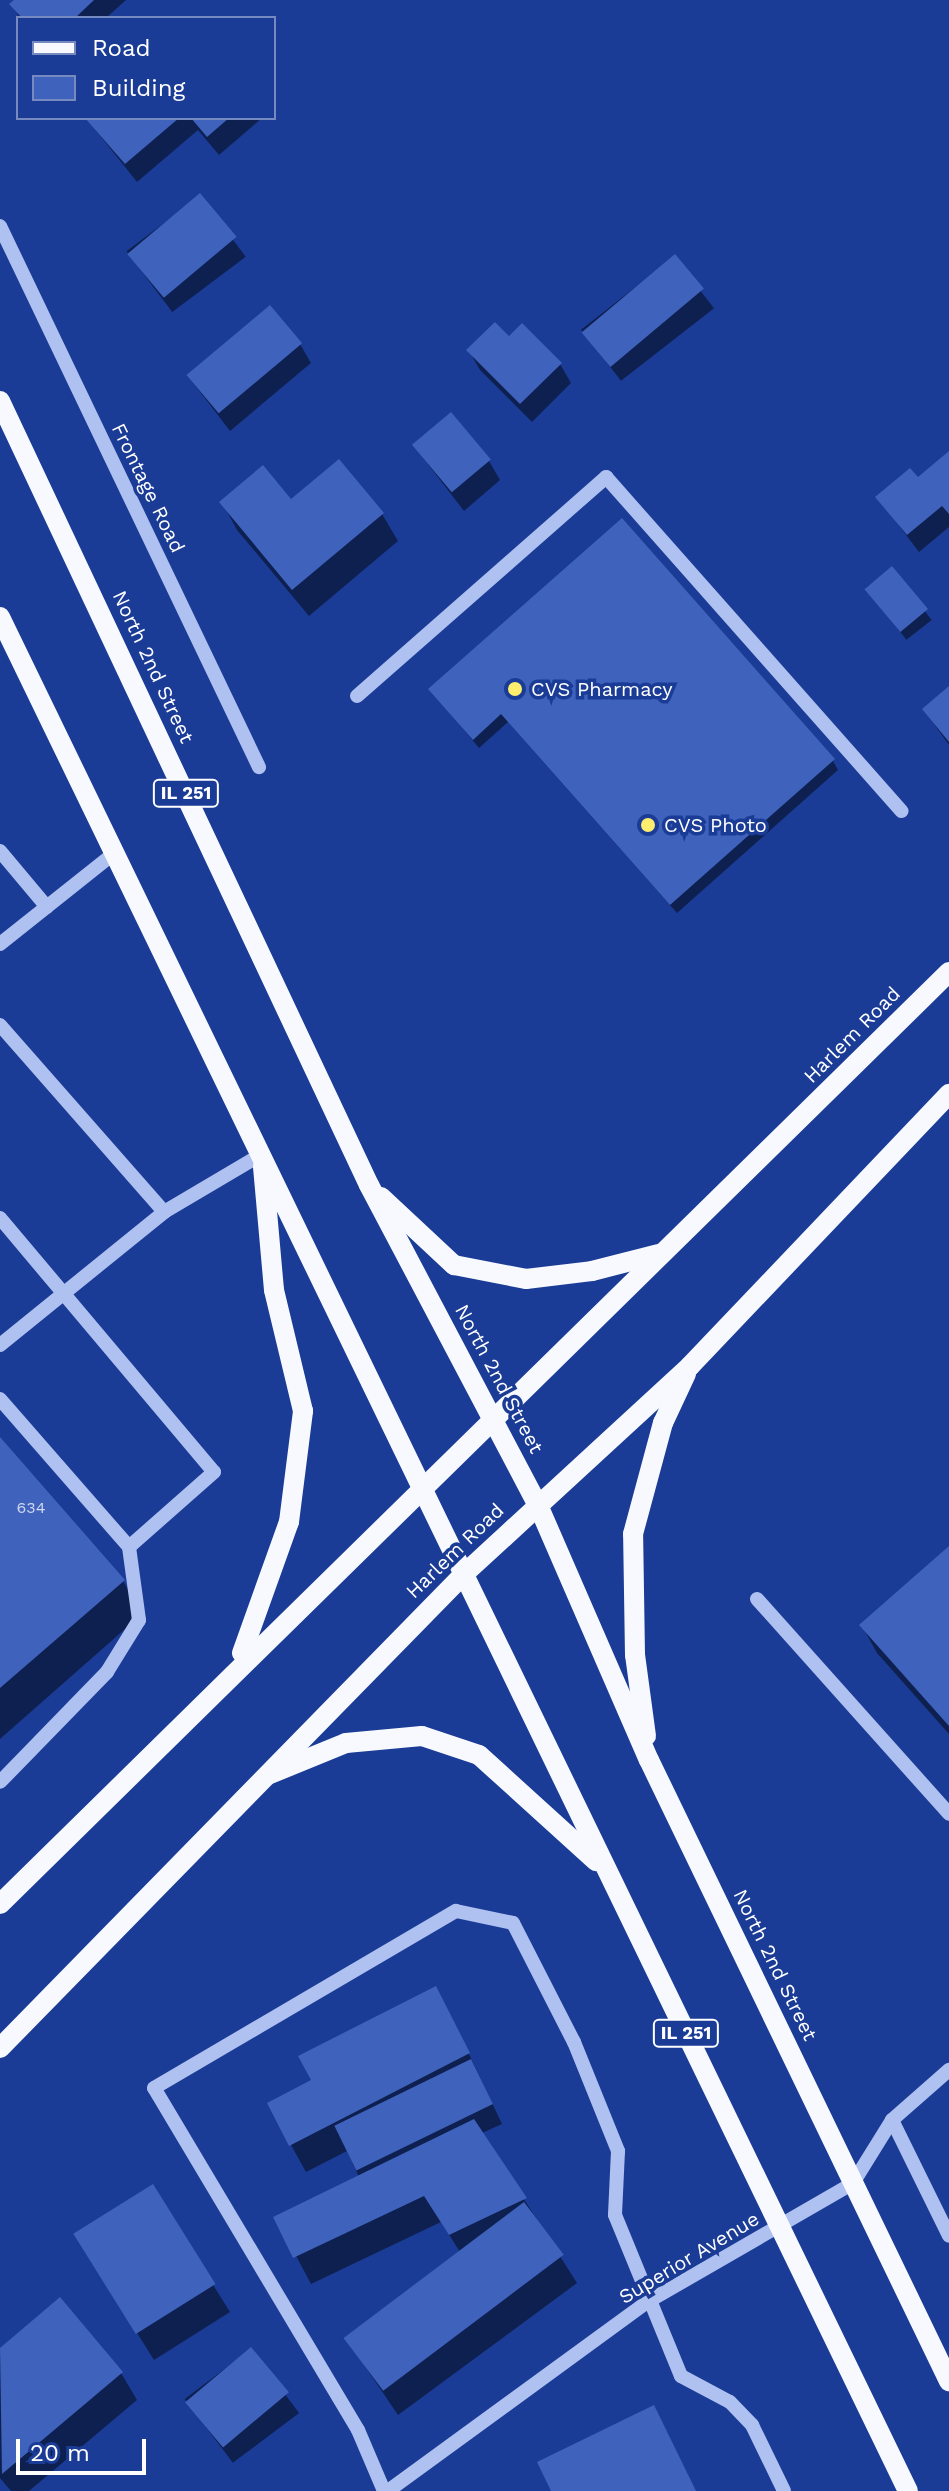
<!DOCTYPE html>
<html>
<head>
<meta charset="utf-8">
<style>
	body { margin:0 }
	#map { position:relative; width:949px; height:2491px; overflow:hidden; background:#1b3c96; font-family:"Work Sans",sans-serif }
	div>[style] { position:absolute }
	.shadow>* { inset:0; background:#0007; transform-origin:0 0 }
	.building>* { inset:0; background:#3f62bc; transform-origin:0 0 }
	.minor>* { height:14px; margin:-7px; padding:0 7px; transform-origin:7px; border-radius:7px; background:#afc1f0 }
	.major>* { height:20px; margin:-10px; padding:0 10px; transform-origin:10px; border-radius:10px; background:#f7f9ff }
	.dots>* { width:22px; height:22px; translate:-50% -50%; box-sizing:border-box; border:4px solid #1b3c96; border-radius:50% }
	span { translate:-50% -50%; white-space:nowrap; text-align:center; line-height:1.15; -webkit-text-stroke:7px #1b3c96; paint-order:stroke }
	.number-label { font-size:16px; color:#cfd8ee }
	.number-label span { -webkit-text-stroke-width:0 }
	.shield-label span { padding:2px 6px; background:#1b3c96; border:2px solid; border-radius:6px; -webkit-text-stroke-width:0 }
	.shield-label { font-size:18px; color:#fff; font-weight:700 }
	.street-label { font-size:20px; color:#fff }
	.poi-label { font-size:20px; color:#fff }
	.left { translate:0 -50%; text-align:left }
	.legend { position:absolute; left:16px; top:16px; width:260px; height:104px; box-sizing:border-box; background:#1b3c96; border:2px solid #768ac0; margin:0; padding:10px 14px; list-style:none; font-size:24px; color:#fff }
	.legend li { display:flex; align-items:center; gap:16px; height:40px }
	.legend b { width:40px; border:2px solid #768ac0 }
	.scale { position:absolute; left:16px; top:2439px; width:130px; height:36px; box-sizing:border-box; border:4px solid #fff; border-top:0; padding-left:10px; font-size:24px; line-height:28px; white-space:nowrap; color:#fff; -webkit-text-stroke:6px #1b3c96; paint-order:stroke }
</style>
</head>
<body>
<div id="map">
	<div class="shadow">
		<i style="clip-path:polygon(17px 0,126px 0,106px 18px,20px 18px,12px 5px)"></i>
		<i style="clip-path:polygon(86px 118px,262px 118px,219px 155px,198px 130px,137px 182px)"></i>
		<i style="left:200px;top:196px;width:76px;height:92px;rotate:53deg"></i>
		<i style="left:674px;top:257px;width:65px;height:118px;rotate:52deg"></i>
		<i style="clip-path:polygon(509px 339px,560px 364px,571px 383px,532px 422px,480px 370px,469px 351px)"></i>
		<i style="clip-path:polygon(300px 344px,311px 363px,230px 431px,188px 376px)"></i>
		<i style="clip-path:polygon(414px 446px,489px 461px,500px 480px,464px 511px)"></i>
		<i style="clip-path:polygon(949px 453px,949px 527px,919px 552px,878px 498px,918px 480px)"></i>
		<i style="clip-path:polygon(222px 502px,291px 502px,382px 514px,398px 541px,309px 616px,237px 530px)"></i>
		<i style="left:891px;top:568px;width:66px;height:32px;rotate:52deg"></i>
		<i style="clip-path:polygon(949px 689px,949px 745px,924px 710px)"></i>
		<i style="clip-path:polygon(431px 690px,833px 761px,838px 770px,677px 913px,508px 722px,479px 748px)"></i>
		<i style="clip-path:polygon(0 1440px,123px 1581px,142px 1614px,0 1739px)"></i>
		<i style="clip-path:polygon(949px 1549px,949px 1734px,877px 1653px,862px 1626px)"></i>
		<i style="clip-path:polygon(451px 2016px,502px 2124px,482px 2133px,577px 2283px,398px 2415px,345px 2337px,460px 2252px,441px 2222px,311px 2284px,276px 2218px,359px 2177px,347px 2151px,306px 2172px,291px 2145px)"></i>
		<i style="clip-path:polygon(152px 2187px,230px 2312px,154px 2360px,92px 2261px)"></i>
		<i style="clip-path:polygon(60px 2300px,121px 2373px,137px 2400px,29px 2491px,11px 2491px,0 2478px,0 2350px)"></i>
		<i style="left:251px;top:2349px;width:80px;height:83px;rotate:53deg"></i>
	</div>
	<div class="building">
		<i style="clip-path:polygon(14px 0,94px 0,75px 18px,22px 18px,9px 4px)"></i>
		<i style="clip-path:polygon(85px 118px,179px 118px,125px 164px)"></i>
		<i style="clip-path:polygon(191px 118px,229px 118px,207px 137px)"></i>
		<i style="left:200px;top:193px;width:57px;height:95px;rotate:50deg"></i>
		<i style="left:675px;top:254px;width:45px;height:122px;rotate:50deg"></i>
		<i style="left:270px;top:305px;width:50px;height:109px;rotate:50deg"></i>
		<i style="clip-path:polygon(495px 322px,509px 336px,522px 323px,562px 363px,520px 404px,466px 350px)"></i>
		<i style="left:451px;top:412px;width:62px;height:51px;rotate:50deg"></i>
		<i style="clip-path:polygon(949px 451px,949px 514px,942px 506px,907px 535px,875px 497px,910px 468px,918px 477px)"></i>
		<i style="clip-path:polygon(339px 459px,384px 513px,292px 590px,219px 502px,263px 465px,291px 499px)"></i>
		<i style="clip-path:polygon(622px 518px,835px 759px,670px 905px,501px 714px,473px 740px,428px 689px)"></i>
		<i style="left:892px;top:566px;width:56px;height:36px;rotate:50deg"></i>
		<i style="clip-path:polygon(949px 686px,949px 742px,922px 709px)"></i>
		<i style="clip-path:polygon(0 1437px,125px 1580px,0 1688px)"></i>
		<i style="clip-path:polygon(949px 1546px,949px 1726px,859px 1625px)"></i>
		<i style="clip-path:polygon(436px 1986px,470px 2053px,289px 2146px,267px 2103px,311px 2080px,298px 2056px)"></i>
		<i style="left:471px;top:2059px;width:50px;height:152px;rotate:64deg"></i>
		<i style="clip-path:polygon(474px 2119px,527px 2198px,449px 2235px,424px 2196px,293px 2258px,273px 2217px)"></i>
		<i style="left:153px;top:2184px;width:118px;height:94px;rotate:58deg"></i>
		<i style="left:524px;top:2202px;width:66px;height:226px;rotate:53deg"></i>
		<i style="clip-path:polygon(60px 2297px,123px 2372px,2px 2474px,0 2348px)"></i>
		<i style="left:251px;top:2347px;width:59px;height:86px;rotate:50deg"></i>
		<i style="clip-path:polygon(654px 2405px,696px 2491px,551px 2491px,537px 2462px)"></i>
	</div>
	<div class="minor">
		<i style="left:0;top:226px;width:600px;rotate:64.42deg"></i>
		<i style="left:357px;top:696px;width:332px;rotate:-41.3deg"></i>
		<i style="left:606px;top:477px;width:446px;rotate:48.5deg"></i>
		<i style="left:0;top:851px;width:73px;rotate:50deg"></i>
		<i style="left:0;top:944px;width:144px;rotate:-38.5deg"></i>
		<i style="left:0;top:1025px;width:249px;rotate:48.7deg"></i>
		<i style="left:0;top:1218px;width:332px;rotate:49.9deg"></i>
		<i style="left:214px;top:1472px;width:113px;rotate:138.6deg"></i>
		<i style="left:0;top:1345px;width:211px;rotate:-39deg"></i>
		<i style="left:164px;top:1212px;width:114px;rotate:-30.6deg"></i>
		<i style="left:0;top:1399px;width:196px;rotate:48.9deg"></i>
		<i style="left:129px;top:1547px;width:74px;rotate:82.2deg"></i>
		<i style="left:139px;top:1620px;width:61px;rotate:121.6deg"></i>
		<i style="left:107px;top:1672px;width:153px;rotate:134.2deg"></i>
		<i style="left:757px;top:1599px;width:288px;rotate:48.2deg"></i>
		<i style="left:892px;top:2120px;width:129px;rotate:63.8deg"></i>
		<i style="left:384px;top:2491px;width:66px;rotate:-113.1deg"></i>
		<i style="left:358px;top:2430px;width:398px;rotate:-120.8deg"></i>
		<i style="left:154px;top:2088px;width:350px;rotate:-30.4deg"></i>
		<i style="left:456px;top:1911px;width:58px;rotate:11.9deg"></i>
		<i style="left:513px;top:1923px;width:134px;rotate:62.9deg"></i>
		<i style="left:574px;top:2042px;width:118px;rotate:68deg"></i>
		<i style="left:618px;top:2151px;width:64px;rotate:92.7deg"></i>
		<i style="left:615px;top:2215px;width:174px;rotate:67.7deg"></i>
		<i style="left:681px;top:2376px;width:55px;rotate:28deg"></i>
		<i style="left:730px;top:2402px;width:32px;rotate:46deg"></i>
		<i style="left:752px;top:2425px;width:73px;rotate:64.1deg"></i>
		<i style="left:388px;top:2491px;width:323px;rotate:-36.1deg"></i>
		<i style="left:649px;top:2301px;width:236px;rotate:-30deg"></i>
		<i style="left:853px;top:2183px;width:74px;rotate:-58.2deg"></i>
		<i style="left:892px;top:2120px;width:76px;rotate:-41.3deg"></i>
	</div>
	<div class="major">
		<i style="left:0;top:401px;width:866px;rotate:64.8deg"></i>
		<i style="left:369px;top:1185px;width:362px;rotate:62.2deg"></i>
		<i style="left:538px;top:1505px;width:278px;rotate:66.5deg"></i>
		<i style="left:649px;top:1760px;width:690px;rotate:64.22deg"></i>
		<i style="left:0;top:617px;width:2082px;rotate:64.15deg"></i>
		<i style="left:381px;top:1197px;width:100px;rotate:43deg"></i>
		<i style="left:454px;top:1265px;width:73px;rotate:11deg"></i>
		<i style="left:526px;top:1279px;width:66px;rotate:-6.9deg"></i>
		<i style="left:592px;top:1271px;width:68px;rotate:-14.4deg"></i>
		<i style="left:242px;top:1653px;width:139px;rotate:-70.3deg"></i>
		<i style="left:289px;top:1522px;width:112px;rotate:-82.8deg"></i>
		<i style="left:303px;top:1411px;width:124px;rotate:-103.5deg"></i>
		<i style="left:274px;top:1290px;width:124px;rotate:-95.1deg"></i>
		<i style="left:646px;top:1736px;width:82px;rotate:-97.7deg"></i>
		<i style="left:635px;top:1655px;width:121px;rotate:-90.9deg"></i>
		<i style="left:633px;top:1534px;width:115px;rotate:-74.9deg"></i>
		<i style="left:663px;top:1423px;width:54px;rotate:-64.9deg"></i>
		<i style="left:270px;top:1774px;width:82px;rotate:-22.2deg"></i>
		<i style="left:346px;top:1743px;width:76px;rotate:-5.3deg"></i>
		<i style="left:422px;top:1736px;width:60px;rotate:18.4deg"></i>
		<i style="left:479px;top:1755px;width:158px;rotate:42.2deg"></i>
		<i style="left:0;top:1904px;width:1330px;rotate:-44.48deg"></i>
		<i style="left:0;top:2048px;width:663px;rotate:-45.61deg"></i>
		<i style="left:464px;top:1574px;width:307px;rotate:-42.6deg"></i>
		<i style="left:690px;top:1366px;width:376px;rotate:-46.4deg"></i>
	</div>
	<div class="dots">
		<i style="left:515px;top:689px;background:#ffed6d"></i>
		<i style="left:648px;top:825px;background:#ffed6d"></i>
	</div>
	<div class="number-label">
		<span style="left:31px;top:1508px">634</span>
	</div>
	<div class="shield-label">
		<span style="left:186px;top:793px">IL 251</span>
		<span style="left:686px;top:2033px">IL 251</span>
	</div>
	<div class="street-label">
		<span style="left:148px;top:488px;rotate:64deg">Frontage Road</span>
		<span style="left:153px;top:667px;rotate:65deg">North 2nd Street</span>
		<span style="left:852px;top:1035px;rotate:-45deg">Harlem Road</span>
		<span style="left:499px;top:1379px;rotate:62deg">North 2nd Street</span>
		<span style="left:455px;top:1551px;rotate:-44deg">Harlem Road</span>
		<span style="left:775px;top:1965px;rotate:64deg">North 2nd Street</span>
		<span style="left:689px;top:2258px;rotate:-31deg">Superior Avenue</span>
	</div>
	<div class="poi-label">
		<span class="left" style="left:531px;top:689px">CVS Pharmacy</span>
		<span class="left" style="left:664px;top:825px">CVS Photo</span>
	</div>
	<ul class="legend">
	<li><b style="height:10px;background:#f7f9ff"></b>Road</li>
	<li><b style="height:22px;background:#3f62bc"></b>Building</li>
	</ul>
	<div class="scale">20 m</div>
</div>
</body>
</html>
